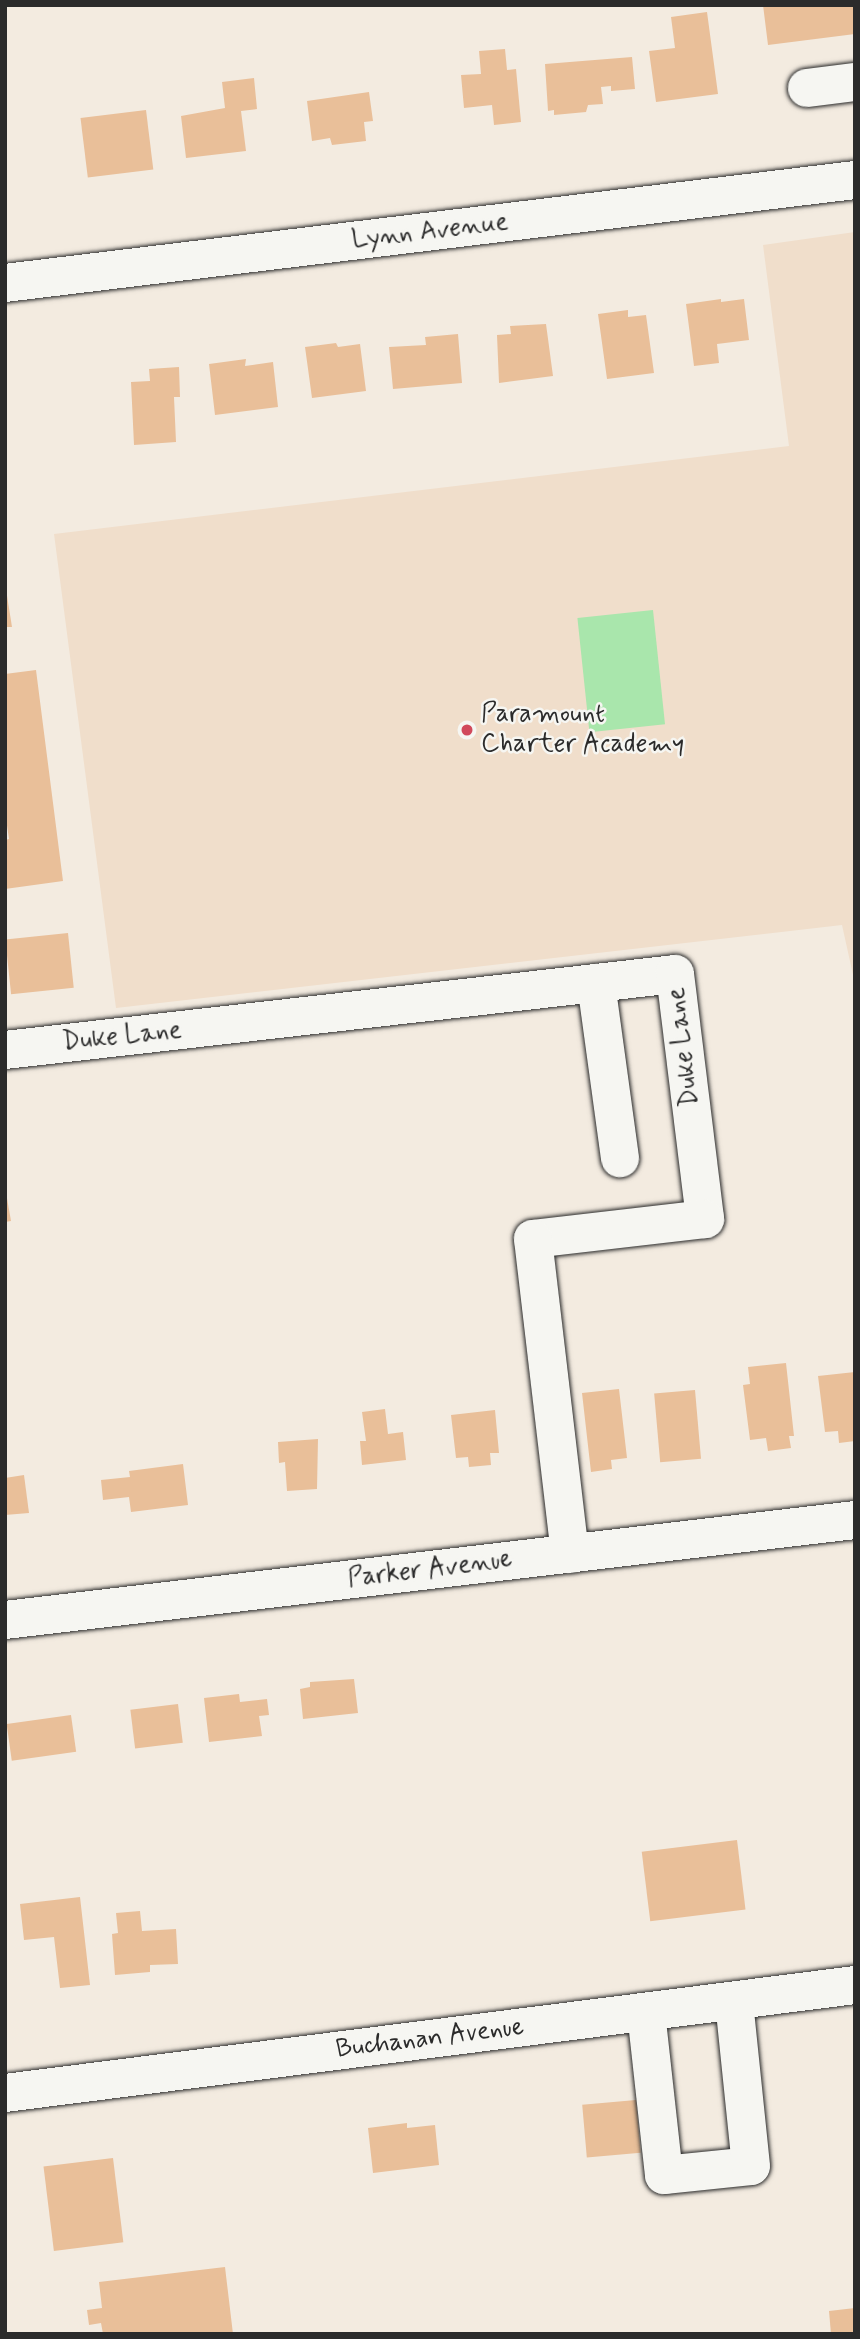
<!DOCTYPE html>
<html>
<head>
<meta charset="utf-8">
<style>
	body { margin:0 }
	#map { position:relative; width:860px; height:2339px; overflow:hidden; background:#f3ebe0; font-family:Mynerve,sans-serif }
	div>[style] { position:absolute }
	.built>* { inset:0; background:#f0decb }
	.green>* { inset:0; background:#a9e6ac; transform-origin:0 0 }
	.building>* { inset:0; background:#e9bf99; transform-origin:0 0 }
	.roads { filter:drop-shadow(0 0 2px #2b2b2b) drop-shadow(0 0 2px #2b2b2b) }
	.minor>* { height:38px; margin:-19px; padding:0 19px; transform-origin:19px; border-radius:19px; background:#f6f6f2 }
	.dots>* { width:19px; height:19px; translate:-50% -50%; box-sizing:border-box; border:4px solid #f6f6f2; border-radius:50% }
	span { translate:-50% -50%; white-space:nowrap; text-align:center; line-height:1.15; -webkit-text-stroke:5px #f6f6f2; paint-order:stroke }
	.street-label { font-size:26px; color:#2b2b2b }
	.poi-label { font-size:26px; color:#2b2b2b }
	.left { translate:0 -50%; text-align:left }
	.frame { position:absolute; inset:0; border:7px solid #2b2b2b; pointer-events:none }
</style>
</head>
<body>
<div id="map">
	<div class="built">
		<i style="clip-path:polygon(855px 232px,855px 984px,842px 925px,116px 1008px,54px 534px,789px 446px,763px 245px)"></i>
	</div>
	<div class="green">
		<i style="left:653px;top:610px;width:115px;height:76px;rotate:84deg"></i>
	</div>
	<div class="building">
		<i style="clip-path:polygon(763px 5px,855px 5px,855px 34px,768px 45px)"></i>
		<i style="clip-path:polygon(707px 12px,718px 94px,656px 102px,649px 51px,675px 48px,671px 17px)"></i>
		<i style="clip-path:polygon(505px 49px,507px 70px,516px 69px,521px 122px,494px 125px,492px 105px,464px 108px,461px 75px,481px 74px,479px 51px)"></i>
		<i style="clip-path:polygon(632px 57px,635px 89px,611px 91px,611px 86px,601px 87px,603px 104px,588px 105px,586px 112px,554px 115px,554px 110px,548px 111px,545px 64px)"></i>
		<i style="clip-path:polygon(254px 78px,257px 109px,241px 111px,246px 151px,186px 158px,181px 116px,225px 108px,222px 82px)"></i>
		<i style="clip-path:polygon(369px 92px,373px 121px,364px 122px,366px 141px,332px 145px,330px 138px,312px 141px,307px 101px)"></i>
		<i style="left:146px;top:110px;width:60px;height:66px;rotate:83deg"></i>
		<i style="clip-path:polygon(721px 299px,721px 302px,744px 299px,749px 340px,717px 344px,719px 363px,694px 366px,686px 304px)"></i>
		<i style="clip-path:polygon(628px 310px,628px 317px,646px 315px,654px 373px,607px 379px,598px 314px)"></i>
		<i style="clip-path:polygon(546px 324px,553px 376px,499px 383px,497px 335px,511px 334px,510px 326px)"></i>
		<i style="clip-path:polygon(458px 334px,462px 383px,393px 389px,389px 347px,426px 345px,425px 337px)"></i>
		<i style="clip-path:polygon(336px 343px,338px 347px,360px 344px,366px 391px,312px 398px,305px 347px)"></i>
		<i style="clip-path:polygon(246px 359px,245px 366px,273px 362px,278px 407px,215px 415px,209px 364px)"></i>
		<i style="clip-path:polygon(179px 367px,180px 397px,174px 397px,176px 442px,134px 445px,131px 382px,150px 381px,149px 369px)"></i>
		<i style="clip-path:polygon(5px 583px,12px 627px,5px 627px)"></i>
		<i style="clip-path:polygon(36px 670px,63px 881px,5px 889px,5px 840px,9px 839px,5px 812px,5px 674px)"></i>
		<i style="left:68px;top:933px;width:55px;height:63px;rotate:84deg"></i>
		<i style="clip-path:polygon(5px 1187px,11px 1221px,5px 1222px)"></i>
		<i style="clip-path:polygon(786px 1363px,794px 1436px,789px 1436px,791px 1448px,768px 1451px,766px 1438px,750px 1440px,743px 1385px,750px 1384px,748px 1367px)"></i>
		<i style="clip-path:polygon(855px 1372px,855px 1441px,839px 1443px,838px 1431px,825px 1432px,818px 1376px)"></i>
		<i style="clip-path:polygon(619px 1389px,627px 1458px,611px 1460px,612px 1469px,591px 1472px,582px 1393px)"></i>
		<i style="left:695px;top:1390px;width:69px;height:41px;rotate:85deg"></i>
		<i style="clip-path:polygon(385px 1409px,388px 1434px,403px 1432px,406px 1460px,362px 1465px,360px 1441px,366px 1441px,362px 1412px)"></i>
		<i style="clip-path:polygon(495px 1410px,499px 1453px,490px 1453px,491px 1465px,469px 1467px,468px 1457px,456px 1458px,451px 1415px)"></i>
		<i style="clip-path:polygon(318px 1439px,317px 1489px,287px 1491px,285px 1462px,279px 1463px,278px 1442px)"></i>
		<i style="clip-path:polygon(183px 1464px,188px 1505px,131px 1512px,129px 1497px,103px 1500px,101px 1480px,130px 1477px,129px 1471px)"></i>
		<i style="clip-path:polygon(24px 1475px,29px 1513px,5px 1515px,5px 1478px)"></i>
		<i style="clip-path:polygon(354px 1679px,358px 1713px,303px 1719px,300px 1689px,310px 1687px,310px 1682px)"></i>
		<i style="clip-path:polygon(239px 1694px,240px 1702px,267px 1699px,269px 1715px,259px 1716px,262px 1736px,209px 1742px,204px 1698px)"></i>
		<i style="left:178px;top:1704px;width:39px;height:48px;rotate:83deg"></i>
		<i style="left:71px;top:1715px;width:37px;height:65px;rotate:82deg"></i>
		<i style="left:737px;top:1840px;width:70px;height:96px;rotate:83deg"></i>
		<i style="clip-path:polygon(80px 1897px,90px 1985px,60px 1988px,54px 1937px,24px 1940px,20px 1904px)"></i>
		<i style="clip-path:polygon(140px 1911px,142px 1931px,176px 1929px,178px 1964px,150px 1965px,150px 1972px,115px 1975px,112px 1934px,118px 1933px,116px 1913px)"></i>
		<i style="left:636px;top:2100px;width:53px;height:54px;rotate:85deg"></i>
		<i style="clip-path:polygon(407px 2123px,407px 2128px,435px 2125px,439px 2165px,373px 2173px,368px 2128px)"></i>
		<i style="left:113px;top:2158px;width:85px;height:70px;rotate:83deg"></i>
		<i style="clip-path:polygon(225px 2267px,233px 2334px,103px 2334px,101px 2323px,89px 2325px,87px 2310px,102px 2308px,99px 2282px)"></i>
		<i style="clip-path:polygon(855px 2308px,855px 2334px,831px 2334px,829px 2311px)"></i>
	</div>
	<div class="roads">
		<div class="minor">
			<i style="left:807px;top:88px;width:48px;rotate:-7.1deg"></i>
			<i style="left:5px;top:283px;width:856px;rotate:-6.91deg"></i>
			<i style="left:596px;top:983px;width:177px;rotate:82.2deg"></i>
			<i style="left:5px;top:1050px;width:674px;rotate:-6.47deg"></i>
			<i style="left:675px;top:974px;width:247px;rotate:83deg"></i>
			<i style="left:705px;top:1219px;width:173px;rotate:173.4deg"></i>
			<i style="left:533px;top:1239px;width:317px;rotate:83.3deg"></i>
			<i style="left:5px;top:1620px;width:856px;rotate:-6.71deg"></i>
			<i style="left:646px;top:2012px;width:164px;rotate:83.7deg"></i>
			<i style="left:664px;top:2175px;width:87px;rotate:-5.9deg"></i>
			<i style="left:751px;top:2166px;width:166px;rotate:-95.9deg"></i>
			<i style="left:5px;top:2093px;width:857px;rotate:-7.24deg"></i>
		</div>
	</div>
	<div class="dots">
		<i style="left:467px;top:730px;background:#d1495b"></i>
	</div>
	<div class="street-label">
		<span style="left:430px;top:232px;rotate:-7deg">Lynn Avenue</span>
		<span style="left:122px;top:1037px;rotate:-6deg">Duke Lane</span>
		<span style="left:684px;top:1047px;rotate:-97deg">Duke Lane</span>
		<span style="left:430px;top:1570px;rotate:-7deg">Parker Avenue</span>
		<span style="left:430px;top:2039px;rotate:-7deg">Buchanan Avenue</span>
	</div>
	<div class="poi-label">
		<span class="left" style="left:481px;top:730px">Paramount<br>Charter Academy</span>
	</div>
	<div class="frame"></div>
</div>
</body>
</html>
